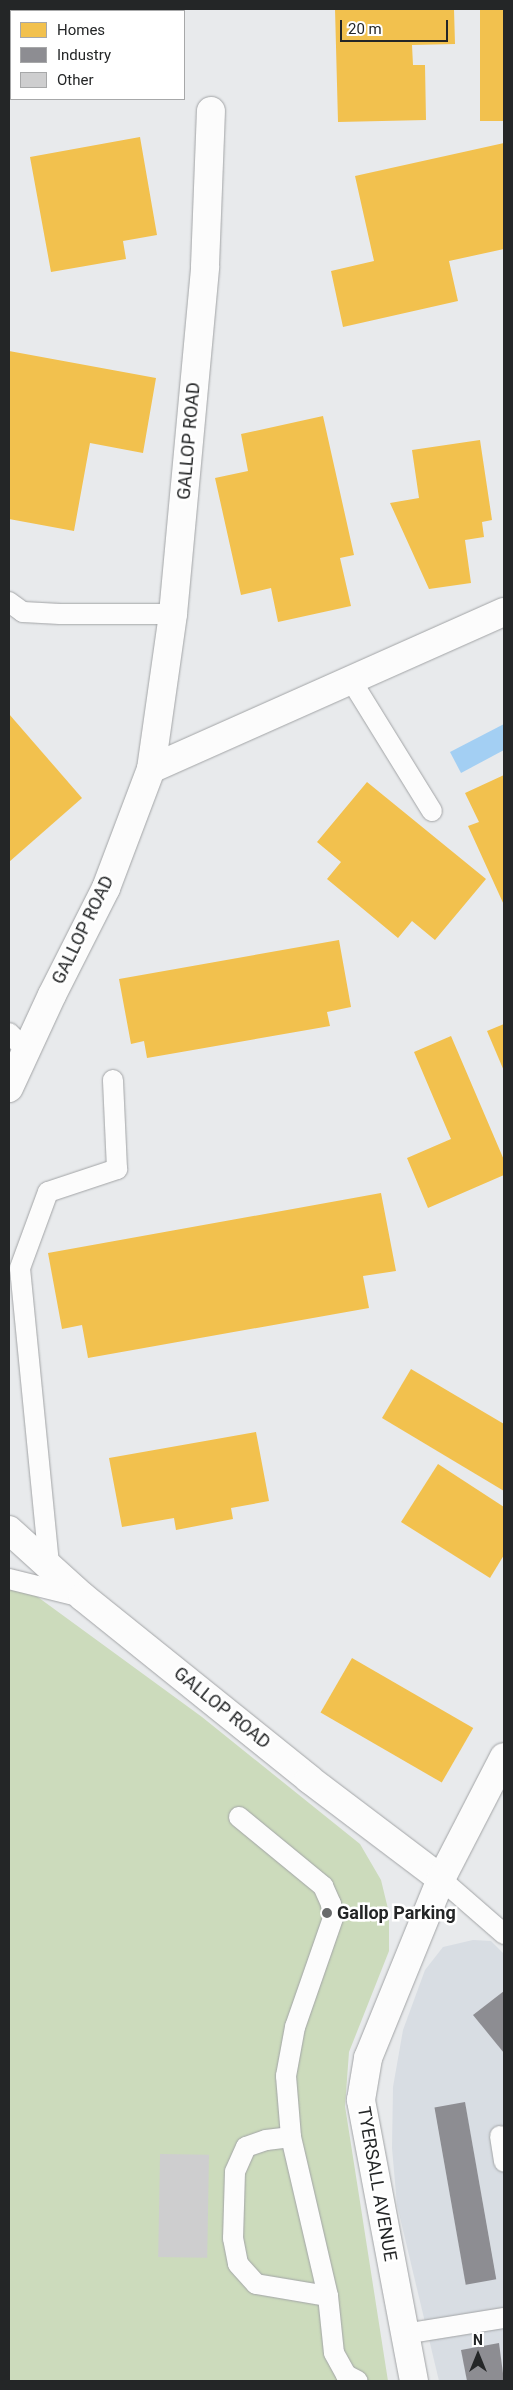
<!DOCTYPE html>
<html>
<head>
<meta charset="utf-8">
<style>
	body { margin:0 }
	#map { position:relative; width:513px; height:2390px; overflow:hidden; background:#e8eaec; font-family:Roboto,sans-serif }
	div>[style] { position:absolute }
	.built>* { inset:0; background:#d8dde3 }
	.green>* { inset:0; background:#ccdbbc }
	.water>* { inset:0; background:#a3cff3 }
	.homes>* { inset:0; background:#f2c14e; transform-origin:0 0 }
	.industry>* { inset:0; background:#8d8d92; transform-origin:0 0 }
	.building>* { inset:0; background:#cececf; transform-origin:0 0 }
	.roads { filter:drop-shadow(0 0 1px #a2a4a6) drop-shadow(0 0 1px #a2a4a6) }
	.service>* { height:20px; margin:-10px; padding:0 10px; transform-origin:10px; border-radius:10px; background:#fcfcfc }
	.minor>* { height:28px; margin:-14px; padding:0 14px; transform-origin:14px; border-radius:14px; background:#fcfcfc }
	.dots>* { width:14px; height:14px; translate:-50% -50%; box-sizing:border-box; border:2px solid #fff; border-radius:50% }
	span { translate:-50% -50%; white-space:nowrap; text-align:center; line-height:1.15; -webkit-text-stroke:5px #fff; paint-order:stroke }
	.street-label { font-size:18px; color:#242627 }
	.poi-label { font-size:18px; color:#242627; font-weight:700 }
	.left { translate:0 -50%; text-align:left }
	.frame { position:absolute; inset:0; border:10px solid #242627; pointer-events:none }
	.legend { position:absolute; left:10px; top:10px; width:175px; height:90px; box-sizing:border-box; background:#fff; border:1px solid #a7a8a9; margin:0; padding:6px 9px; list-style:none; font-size:15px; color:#242627 }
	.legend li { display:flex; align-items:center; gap:10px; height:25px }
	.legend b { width:25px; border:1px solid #a7a8a9 }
	.north { position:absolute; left:453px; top:2330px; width:50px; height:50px; -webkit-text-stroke:4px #fff; paint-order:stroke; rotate:0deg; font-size:14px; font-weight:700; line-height:20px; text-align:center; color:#242627 }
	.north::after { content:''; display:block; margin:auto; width:18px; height:22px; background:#242627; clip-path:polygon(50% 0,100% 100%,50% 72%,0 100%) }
	.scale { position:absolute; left:340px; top:20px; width:108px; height:22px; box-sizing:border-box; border:2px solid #242627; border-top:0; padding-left:6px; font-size:15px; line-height:18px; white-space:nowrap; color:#242627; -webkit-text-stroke:4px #fff; paint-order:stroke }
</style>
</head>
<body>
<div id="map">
	<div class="built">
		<i style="clip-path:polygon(473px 1940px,491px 1941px,504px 1954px,504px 2381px,439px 2381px,397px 2205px,392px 2148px,393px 2087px,403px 2030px,425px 1970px,443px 1947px)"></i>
	</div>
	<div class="green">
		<i style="clip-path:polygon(9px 1576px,202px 1717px,360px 1844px,381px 1880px,389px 1913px,389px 1951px,349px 2052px,345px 2106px,388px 2381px,9px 2381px)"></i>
	</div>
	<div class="water">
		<i style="clip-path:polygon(504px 724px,504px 750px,461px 773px,450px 752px)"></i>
	</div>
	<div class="homes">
		<i style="clip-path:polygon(335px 9px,454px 9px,455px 44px,412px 45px,413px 65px,425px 65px,426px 120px,338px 122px)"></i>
		<i style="left:480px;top:9px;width:24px;height:112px"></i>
		<i style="clip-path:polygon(140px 137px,157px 235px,123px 241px,126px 259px,51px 272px,30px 157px)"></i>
		<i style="clip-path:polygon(504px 143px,504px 249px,449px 261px,458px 301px,343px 327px,331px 271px,374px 261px,355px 176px)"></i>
		<i style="clip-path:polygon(9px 351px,156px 378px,143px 453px,90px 443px,74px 531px,9px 519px)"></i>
		<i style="clip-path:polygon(323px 416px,354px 555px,340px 558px,351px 606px,278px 622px,271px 588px,241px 595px,215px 478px,248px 471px,241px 434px)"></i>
		<i style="clip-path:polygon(480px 440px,492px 520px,482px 522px,484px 537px,465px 540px,471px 583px,429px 589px,390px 503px,419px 498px,412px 450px)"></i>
		<i style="clip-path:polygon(9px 714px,82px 798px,9px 862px)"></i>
		<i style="clip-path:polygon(504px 775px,504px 905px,468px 826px,479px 822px,465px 793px)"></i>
		<i style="clip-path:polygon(367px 782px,486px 879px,435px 940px,412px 921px,398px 938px,327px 879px,341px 862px,317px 842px)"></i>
		<i style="clip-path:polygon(339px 940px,351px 1007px,327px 1012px,330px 1026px,147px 1058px,144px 1041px,131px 1044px,119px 979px)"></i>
		<i style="clip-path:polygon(504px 1024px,504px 1071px,487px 1031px)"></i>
		<i style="clip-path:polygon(451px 1036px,504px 1160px,504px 1175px,428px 1208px,407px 1158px,451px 1139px,414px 1052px)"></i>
		<i style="clip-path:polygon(381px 1193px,396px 1271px,363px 1276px,369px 1308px,88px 1358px,82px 1325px,62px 1329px,48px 1253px)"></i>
		<i style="clip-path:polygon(411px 1369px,504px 1424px,504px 1491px,382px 1418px)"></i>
		<i style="clip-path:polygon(256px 1432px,269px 1501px,231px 1508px,233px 1519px,176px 1530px,174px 1518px,122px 1527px,109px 1458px)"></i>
		<i style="clip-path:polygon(438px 1464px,504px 1507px,504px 1555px,490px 1578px,401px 1522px)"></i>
		<i style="left:352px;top:1658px;width:140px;height:63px;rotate:30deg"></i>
	</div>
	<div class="industry">
		<i style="clip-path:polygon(504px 1991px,504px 2053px,473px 2015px)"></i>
		<i style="left:465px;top:2102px;width:180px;height:31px;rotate:80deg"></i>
		<i style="clip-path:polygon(499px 2343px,504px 2381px,467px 2381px,461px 2350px)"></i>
	</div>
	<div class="building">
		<i style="left:160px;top:2154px;width:49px;height:103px;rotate:1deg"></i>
	</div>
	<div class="roads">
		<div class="service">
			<i style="left:9px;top:602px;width:17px;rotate:36deg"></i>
			<i style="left:23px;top:612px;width:37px;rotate:3deg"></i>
			<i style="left:60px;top:614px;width:113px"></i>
			<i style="left:351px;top:680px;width:154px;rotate:58.3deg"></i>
			<i style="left:9px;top:1033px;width:24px;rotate:45deg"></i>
			<i style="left:49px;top:1564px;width:297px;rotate:-95.6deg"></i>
			<i style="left:20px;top:1268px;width:81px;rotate:-69.8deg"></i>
			<i style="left:48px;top:1192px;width:73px;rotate:-18.4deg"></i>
			<i style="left:117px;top:1169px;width:89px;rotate:-92.6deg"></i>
			<i style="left:9px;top:1579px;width:75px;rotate:13.9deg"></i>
			<i style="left:239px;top:1817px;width:109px;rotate:39.4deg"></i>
			<i style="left:323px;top:1886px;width:20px;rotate:66deg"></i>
			<i style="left:331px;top:1904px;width:14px;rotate:82deg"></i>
			<i style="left:333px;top:1918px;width:115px;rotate:109.2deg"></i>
			<i style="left:295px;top:2027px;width:50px;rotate:100.4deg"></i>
			<i style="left:286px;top:2076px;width:61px;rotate:85.3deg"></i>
			<i style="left:291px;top:2137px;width:163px;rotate:76.9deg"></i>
			<i style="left:328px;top:2296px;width:57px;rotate:84deg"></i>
			<i style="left:334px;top:2353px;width:25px;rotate:61deg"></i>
			<i style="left:346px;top:2375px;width:13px;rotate:27deg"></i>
			<i style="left:441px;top:1879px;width:84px;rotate:41.1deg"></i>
			<i style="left:500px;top:2136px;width:26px;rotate:81deg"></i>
			<i style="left:291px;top:2137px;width:25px;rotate:173deg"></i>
			<i style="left:266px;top:2140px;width:21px;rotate:161deg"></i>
			<i style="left:246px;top:2147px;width:27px;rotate:114deg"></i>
			<i style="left:235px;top:2172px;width:66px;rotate:91.7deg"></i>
			<i style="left:233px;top:2238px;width:26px;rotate:79deg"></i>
			<i style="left:238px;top:2264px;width:27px;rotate:48deg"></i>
			<i style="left:256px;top:2284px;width:73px;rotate:9.5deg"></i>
			<i style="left:404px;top:2334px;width:101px;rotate:-9.1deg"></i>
		</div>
		<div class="minor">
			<i style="left:151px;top:769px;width:386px;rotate:-24deg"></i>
			<i style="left:9px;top:1088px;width:102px;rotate:-65.2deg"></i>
			<i style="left:52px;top:995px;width:120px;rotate:-63.2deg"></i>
			<i style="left:106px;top:888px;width:127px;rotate:-69.3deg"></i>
			<i style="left:151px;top:769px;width:157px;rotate:-81.9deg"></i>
			<i style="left:173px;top:614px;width:349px;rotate:-84.7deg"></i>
			<i style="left:205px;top:266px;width:155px;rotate:-87.8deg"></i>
			<i style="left:9px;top:1530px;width:100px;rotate:42.2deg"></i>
			<i style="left:83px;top:1597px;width:290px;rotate:38.8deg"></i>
			<i style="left:309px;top:1779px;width:166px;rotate:37.1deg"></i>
			<i style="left:414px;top:2381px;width:286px;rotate:-100.7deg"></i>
			<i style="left:361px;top:2100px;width:43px;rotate:-80.5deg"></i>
			<i style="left:368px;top:2058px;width:193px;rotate:-67.8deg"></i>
			<i style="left:441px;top:1879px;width:137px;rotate:-62.7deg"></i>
		</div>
	</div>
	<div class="dots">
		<i style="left:327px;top:1913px;background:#696b6c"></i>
	</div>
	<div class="street-label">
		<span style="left:189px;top:441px;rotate:-85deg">GALLOP ROAD</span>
		<span style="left:83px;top:930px;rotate:-64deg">GALLOP ROAD</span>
		<span style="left:222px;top:1708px;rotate:39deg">GALLOP ROAD</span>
		<span style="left:377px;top:2184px;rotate:80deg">TYERSALL AVENUE</span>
	</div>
	<div class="poi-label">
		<span class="left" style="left:337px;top:1913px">Gallop Parking</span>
	</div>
	<div class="frame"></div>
	<ul class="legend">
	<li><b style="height:14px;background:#f2c14e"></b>Homes</li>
	<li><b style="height:14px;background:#8d8d92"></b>Industry</li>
	<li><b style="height:14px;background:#cececf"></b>Other</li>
	</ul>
	<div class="north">N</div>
	<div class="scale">20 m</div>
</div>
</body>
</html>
